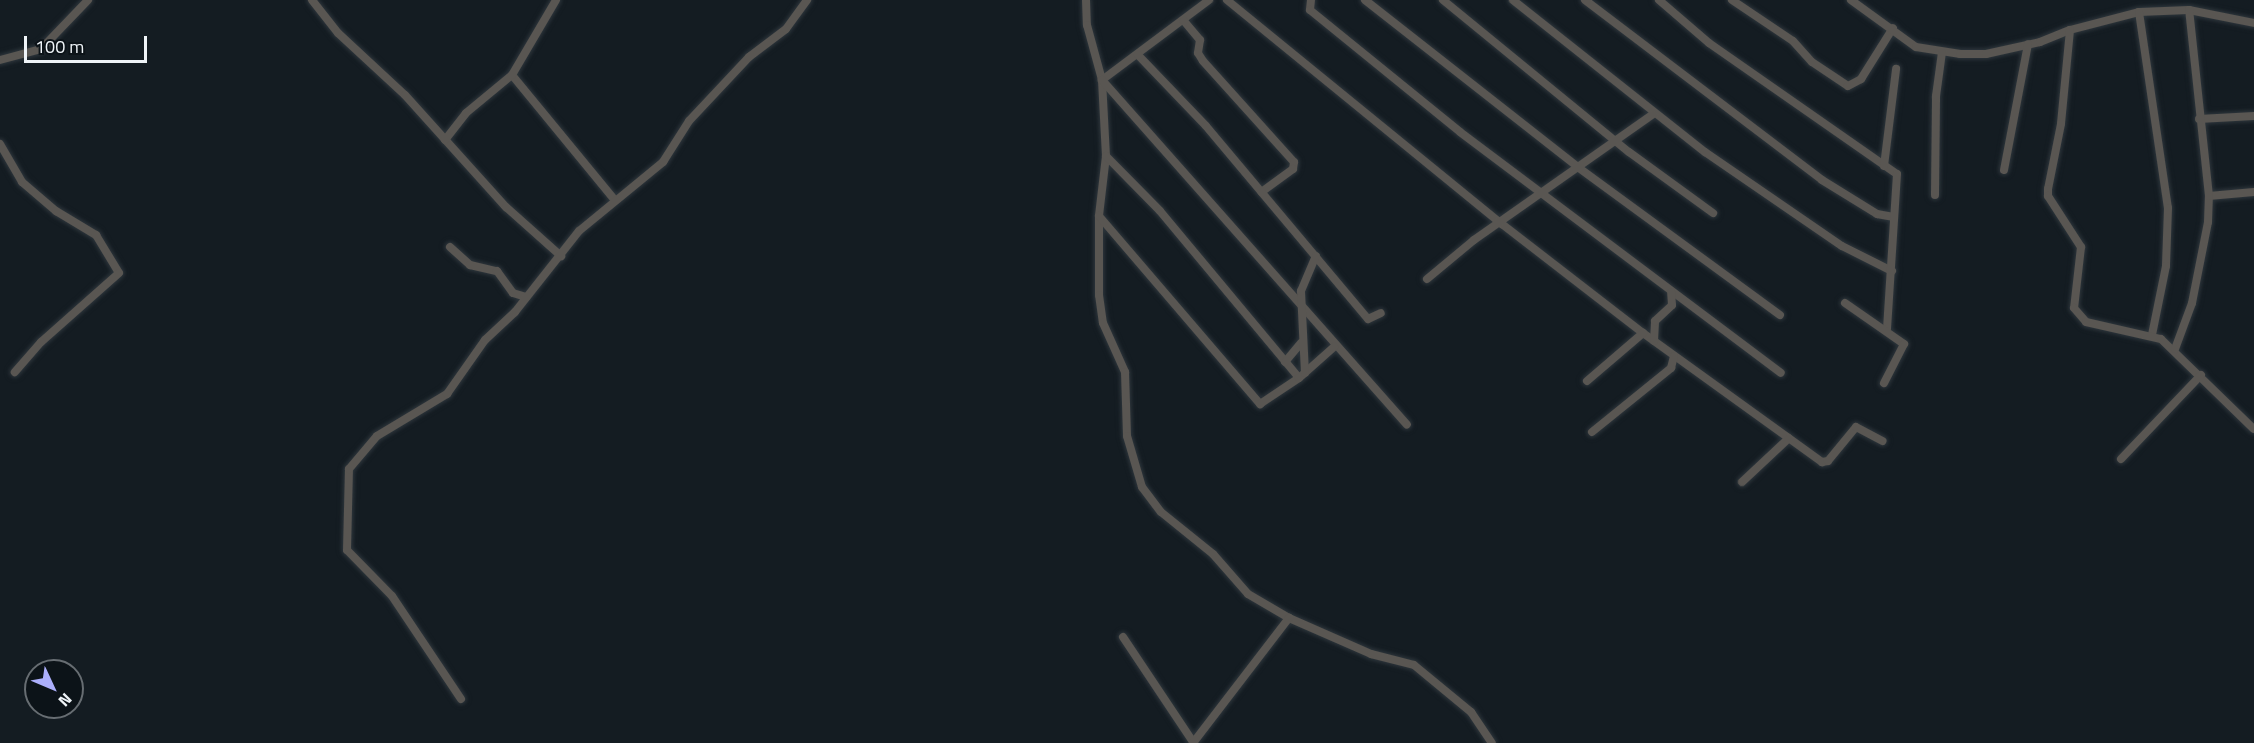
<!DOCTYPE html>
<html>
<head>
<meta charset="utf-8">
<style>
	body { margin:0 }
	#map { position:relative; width:2254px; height:743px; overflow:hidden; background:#141c22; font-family:"Titillium Web",sans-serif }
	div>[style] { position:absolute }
	.roads { filter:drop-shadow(0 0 2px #2e363c) drop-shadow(0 0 2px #2e363c) }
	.minor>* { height:8px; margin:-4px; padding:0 4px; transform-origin:4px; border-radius:4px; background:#595652 }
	span { translate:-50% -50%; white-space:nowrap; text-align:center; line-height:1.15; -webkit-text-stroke:4.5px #0c1318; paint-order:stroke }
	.north { position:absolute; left:24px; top:659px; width:60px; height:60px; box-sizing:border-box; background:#0c1318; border:2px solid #676d72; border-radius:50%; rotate:134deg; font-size:16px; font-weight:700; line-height:24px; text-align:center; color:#eff4f8 }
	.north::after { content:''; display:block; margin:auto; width:21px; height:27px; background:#acaffb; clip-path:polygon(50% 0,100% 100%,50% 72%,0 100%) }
	.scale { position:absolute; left:24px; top:36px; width:123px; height:27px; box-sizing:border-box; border:3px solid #eff4f8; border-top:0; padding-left:8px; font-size:18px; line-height:21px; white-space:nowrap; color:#eff4f8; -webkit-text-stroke:4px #0c1318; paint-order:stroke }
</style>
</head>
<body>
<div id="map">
	<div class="roads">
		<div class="minor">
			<i style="left:312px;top:0;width:42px;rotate:51.8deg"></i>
			<i style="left:338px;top:33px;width:91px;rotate:42.8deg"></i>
			<i style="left:405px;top:95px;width:151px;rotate:48deg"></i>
			<i style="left:506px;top:207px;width:74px;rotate:41.7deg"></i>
			<i style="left:1086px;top:0;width:25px;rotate:88deg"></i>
			<i style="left:1087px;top:25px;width:57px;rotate:74.7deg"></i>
			<i style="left:1102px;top:80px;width:76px;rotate:87deg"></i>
			<i style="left:1106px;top:156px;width:60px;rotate:96.7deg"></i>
			<i style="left:1099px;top:216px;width:79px;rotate:90deg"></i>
			<i style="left:1099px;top:295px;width:28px;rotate:82deg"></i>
			<i style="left:1103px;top:323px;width:54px;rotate:65.8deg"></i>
			<i style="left:1125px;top:372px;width:64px;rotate:88.2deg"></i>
			<i style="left:1127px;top:436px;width:53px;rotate:73.6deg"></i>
			<i style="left:1142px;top:487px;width:31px;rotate:53deg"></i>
			<i style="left:1161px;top:512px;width:67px;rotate:38.9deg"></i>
			<i style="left:1213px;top:554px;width:53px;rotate:48.8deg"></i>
			<i style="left:1248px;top:594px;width:48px;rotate:30.3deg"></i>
			<i style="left:1289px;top:618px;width:90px;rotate:23.7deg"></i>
			<i style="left:1371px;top:654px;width:44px;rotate:14.3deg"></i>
			<i style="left:1414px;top:665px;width:74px;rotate:39.5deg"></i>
			<i style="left:1471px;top:712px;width:37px;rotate:56deg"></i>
			<i style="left:1209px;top:0;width:134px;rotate:143.2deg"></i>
			<i style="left:1102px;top:80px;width:460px;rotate:48.5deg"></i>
			<i style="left:1227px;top:0;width:355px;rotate:39.2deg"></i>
			<i style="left:1502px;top:224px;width:178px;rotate:37.7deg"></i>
			<i style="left:1643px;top:333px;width:221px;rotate:35.8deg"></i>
			<i style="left:1822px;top:462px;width:6px;rotate:-9deg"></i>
			<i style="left:1828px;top:461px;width:44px;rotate:-50.5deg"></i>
			<i style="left:1856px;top:427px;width:30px;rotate:28deg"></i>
			<i style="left:1311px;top:0;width:10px;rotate:96deg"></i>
			<i style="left:1310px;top:10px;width:193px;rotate:39.1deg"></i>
			<i style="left:1460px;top:132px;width:401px;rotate:36.9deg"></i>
			<i style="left:1365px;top:0;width:272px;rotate:38.1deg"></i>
			<i style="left:1579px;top:168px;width:249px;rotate:36.2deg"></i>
			<i style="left:1443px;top:0;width:240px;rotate:39.3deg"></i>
			<i style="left:1629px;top:152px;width:104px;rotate:36deg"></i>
			<i style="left:1513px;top:0;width:245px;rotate:38.4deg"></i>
			<i style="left:1705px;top:152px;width:166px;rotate:34.5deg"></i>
			<i style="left:1842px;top:246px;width:56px;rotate:26.6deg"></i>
			<i style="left:1585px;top:0;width:298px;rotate:37.2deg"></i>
			<i style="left:1822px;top:180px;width:65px;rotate:31.7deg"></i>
			<i style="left:1877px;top:214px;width:17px;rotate:10deg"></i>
			<i style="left:1659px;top:0;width:66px;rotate:40.7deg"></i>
			<i style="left:1709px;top:43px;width:229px;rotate:34.9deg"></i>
			<i style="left:1897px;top:174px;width:155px;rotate:93.7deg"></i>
			<i style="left:1732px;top:0;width:73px;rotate:33.9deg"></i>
			<i style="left:1793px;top:41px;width:28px;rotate:48deg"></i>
			<i style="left:1812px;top:62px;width:43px;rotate:33.7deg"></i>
			<i style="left:1848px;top:86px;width:15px;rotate:-28deg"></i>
			<i style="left:1861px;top:79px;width:60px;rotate:-57.9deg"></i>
			<i style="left:1851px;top:0;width:80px;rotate:35.9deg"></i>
			<i style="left:1916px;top:47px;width:45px;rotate:9deg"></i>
			<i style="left:1960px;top:54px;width:26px"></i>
			<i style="left:1986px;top:54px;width:55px;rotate:-12.5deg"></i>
			<i style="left:2040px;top:42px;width:32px;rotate:-22deg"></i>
			<i style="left:2070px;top:30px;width:71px;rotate:-14.6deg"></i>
			<i style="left:2139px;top:12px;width:50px;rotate:-2.3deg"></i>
			<i style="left:2189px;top:10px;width:66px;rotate:11.3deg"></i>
			<i style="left:2139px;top:12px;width:198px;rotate:81.6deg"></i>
			<i style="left:2168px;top:208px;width:58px;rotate:92deg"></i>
			<i style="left:2166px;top:266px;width:70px;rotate:101.5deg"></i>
			<i style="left:1184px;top:21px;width:25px;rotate:50deg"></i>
			<i style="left:1200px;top:40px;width:13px;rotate:99deg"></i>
			<i style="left:1198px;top:53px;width:9px;rotate:58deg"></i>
			<i style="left:1203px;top:61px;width:136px;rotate:48deg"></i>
			<i style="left:1294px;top:162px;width:7px;rotate:98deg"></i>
			<i style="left:1293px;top:169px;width:39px;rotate:144deg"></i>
			<i style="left:2070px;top:30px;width:94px;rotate:95.5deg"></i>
			<i style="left:2061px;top:124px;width:66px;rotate:101.3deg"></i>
			<i style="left:2048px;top:189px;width:7px;rotate:90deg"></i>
			<i style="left:2048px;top:196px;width:61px;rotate:57.1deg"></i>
			<i style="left:2081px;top:247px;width:61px;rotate:96.5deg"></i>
			<i style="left:2074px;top:308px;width:18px;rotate:49deg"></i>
			<i style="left:2086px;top:322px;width:77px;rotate:12.8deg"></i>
			<i style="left:2161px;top:339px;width:129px;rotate:44.1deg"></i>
			<i style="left:1138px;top:55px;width:98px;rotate:46.2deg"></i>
			<i style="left:1206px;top:126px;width:252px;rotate:50deg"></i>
			<i style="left:1368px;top:319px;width:14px;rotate:-25deg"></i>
			<i style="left:0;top:60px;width:42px;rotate:-15deg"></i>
			<i style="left:41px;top:49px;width:68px;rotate:-46.2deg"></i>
			<i style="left:512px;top:75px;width:161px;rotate:50.6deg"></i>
			<i style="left:2199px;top:119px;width:55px;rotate:-3.1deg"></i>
			<i style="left:445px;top:140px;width:34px;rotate:-52deg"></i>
			<i style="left:466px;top:113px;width:60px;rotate:-39.6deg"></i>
			<i style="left:512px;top:75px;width:87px;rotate:-59.6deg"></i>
			<i style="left:0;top:144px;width:44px;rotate:59.9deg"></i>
			<i style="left:22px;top:182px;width:45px;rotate:40.5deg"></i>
			<i style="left:56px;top:211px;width:47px;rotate:31deg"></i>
			<i style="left:96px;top:235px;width:44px;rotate:58.8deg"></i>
			<i style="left:119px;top:273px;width:104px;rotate:138.5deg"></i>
			<i style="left:41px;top:342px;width:40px;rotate:131deg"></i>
			<i style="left:1106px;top:156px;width:77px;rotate:45.5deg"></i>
			<i style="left:1160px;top:211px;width:217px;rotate:50.2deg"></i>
			<i style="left:1884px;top:166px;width:98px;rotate:-82.9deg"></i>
			<i style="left:2004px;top:170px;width:128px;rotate:-79.2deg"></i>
			<i style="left:1935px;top:195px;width:99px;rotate:-89.4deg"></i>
			<i style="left:1936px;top:96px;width:44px;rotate:-82.2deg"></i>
			<i style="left:2209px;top:196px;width:45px;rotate:-5.1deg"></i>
			<i style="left:1099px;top:216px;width:248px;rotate:49.4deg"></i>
			<i style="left:1260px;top:404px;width:47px;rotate:-33.7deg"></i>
			<i style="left:1299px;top:378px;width:47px;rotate:-41.5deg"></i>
			<i style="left:450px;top:247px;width:27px;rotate:42deg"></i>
			<i style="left:470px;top:265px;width:28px;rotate:13deg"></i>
			<i style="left:497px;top:271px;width:27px;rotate:54deg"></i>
			<i style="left:513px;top:293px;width:14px;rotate:17deg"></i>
			<i style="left:1427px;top:279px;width:61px;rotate:-39.7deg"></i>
			<i style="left:1474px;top:240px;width:219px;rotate:-35.1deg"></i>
			<i style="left:1845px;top:303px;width:72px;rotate:34.8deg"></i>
			<i style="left:1904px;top:344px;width:44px;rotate:117.1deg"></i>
			<i style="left:1654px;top:341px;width:20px;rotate:-87deg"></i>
			<i style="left:1655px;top:321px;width:23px;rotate:-43deg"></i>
			<i style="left:1672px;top:305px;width:13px;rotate:-94deg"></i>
			<i style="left:2175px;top:349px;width:49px;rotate:-69.7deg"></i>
			<i style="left:2192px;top:303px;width:83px;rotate:-78.8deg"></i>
			<i style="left:2208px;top:222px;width:26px;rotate:-88deg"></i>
			<i style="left:2209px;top:196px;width:187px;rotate:-96.1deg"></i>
			<i style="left:1285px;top:362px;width:25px;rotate:-50deg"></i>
			<i style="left:1305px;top:373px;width:82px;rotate:-92.8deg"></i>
			<i style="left:1301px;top:291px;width:38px;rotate:-67deg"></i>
			<i style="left:1587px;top:381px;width:74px;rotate:-40.6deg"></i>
			<i style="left:1592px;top:432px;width:102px;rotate:-39deg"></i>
			<i style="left:1671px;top:368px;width:12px;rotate:-76deg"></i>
			<i style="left:2121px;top:459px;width:116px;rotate:-46.4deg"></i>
			<i style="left:1742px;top:482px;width:64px;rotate:-43.1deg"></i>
			<i style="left:1123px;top:637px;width:126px;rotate:56.3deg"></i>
			<i style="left:461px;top:699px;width:124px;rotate:-123.8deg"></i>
			<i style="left:392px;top:596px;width:64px;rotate:-134.4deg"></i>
			<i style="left:347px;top:550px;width:81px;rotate:-88.6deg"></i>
			<i style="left:349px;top:469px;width:43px;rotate:-49.7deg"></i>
			<i style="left:377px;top:436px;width:82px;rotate:-31deg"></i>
			<i style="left:447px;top:394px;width:66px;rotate:-54.9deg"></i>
			<i style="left:485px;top:340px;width:41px;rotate:-43deg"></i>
			<i style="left:515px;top:312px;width:103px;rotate:-51.7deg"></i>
			<i style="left:579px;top:231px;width:109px;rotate:-39.4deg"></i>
			<i style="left:663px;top:162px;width:49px;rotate:-57.6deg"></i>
			<i style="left:689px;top:121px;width:88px;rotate:-46.8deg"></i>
			<i style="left:749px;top:57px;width:46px;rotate:-37.1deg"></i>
			<i style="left:786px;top:29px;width:36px;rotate:-54deg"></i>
			<i style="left:1193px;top:743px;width:158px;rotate:-52.5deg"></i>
		</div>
	</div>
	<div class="north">N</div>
	<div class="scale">100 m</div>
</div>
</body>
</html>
